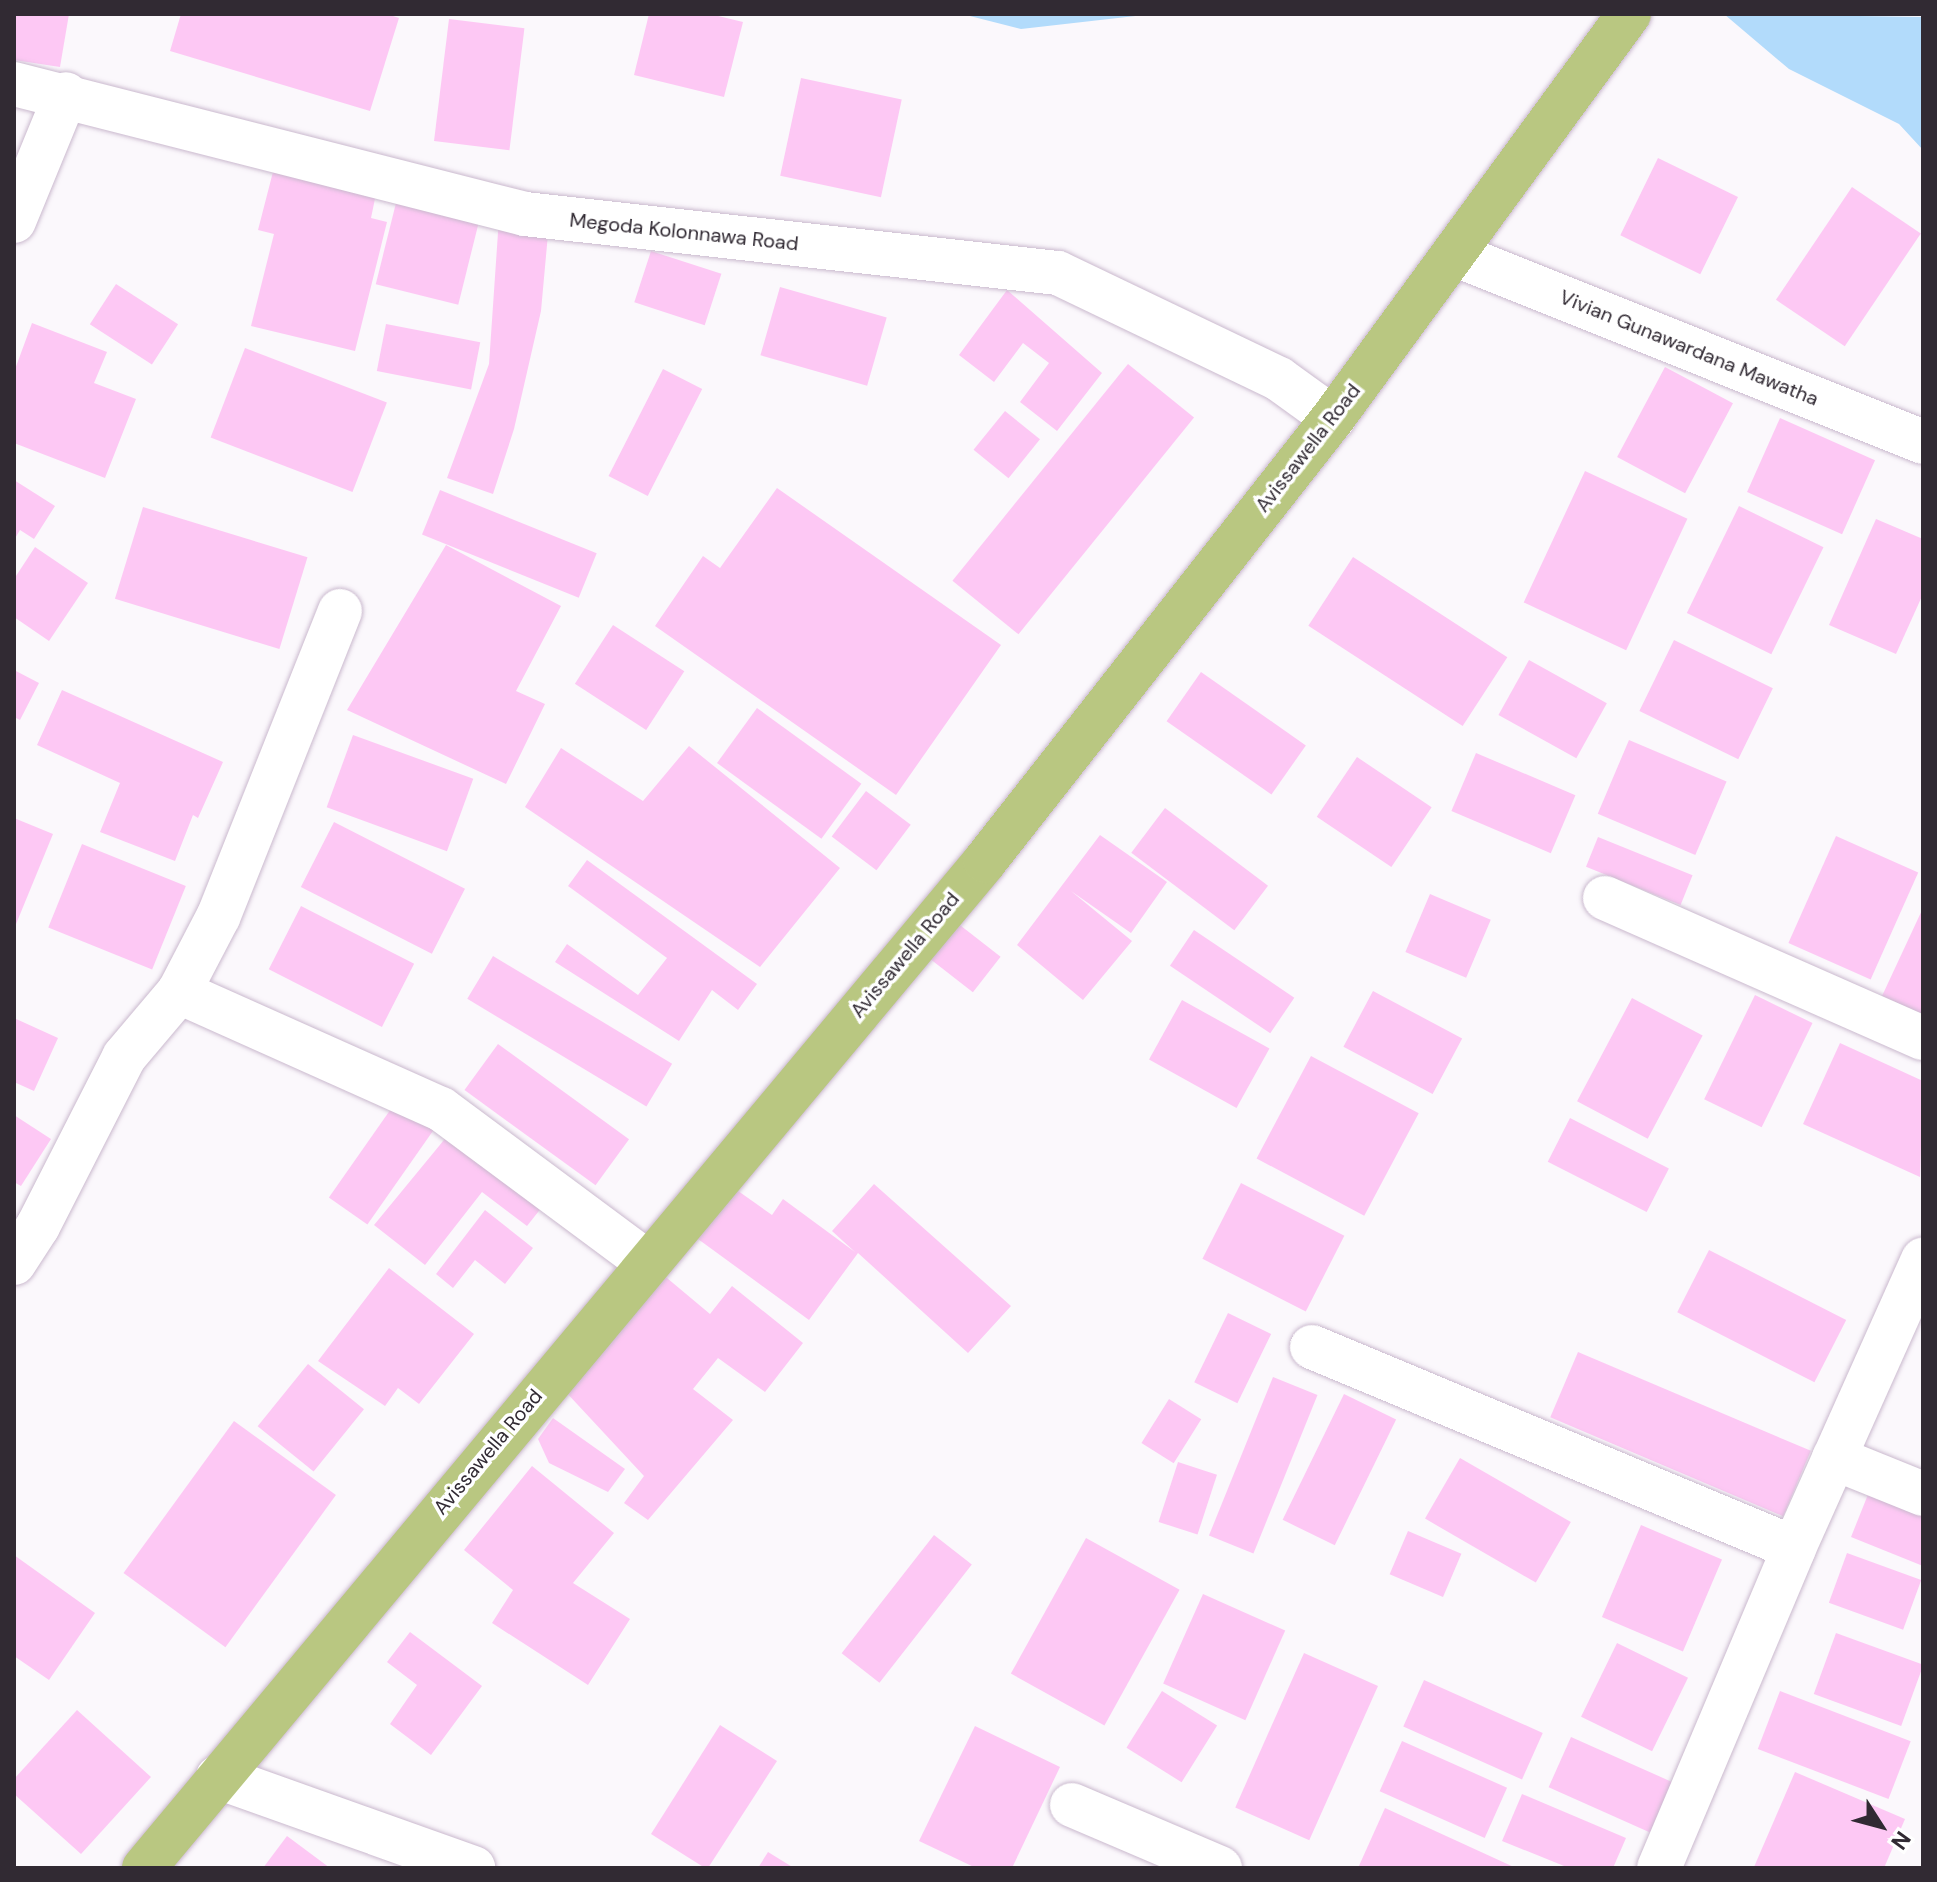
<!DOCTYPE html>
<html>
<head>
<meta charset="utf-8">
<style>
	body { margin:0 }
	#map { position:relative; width:1937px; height:1882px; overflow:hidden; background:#fbf8fc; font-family:"DM Sans",sans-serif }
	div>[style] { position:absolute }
	.water>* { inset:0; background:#b2dbfb }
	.building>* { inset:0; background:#fdc8f4; transform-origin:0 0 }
	.roads { filter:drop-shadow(0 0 2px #cab9ce) drop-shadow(0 0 2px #cab9ce) }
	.minor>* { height:44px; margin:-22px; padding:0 22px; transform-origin:22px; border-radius:22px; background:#fff }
	.major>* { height:44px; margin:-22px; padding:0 22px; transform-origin:22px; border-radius:22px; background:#b9c781 }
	span { translate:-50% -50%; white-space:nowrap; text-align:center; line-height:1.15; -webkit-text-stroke:7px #fff; paint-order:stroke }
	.street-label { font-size:20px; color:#312a33 }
	.frame { position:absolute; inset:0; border:16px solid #312a33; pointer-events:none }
	.north { position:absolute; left:1841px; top:1786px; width:80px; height:80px; -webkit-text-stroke:6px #fff; paint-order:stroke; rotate:126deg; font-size:22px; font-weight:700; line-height:32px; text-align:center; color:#312a33 }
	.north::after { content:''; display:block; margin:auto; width:28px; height:36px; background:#312a33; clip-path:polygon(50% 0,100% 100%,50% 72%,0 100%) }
</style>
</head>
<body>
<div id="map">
	<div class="water">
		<i style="clip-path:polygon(962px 14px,1153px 14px,1021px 29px)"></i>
		<i style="clip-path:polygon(1724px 14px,1923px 17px,1923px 150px,1899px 124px,1789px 69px)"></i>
	</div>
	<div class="building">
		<i style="clip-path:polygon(14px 14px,69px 14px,60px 67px,14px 60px)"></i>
		<i style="clip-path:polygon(181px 14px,387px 14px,399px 18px,370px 111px,170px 51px)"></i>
		<i style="clip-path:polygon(649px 14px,710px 14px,743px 22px,724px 97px,634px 75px)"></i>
		<i style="left:449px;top:19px;width:76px;height:123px;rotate:7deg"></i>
		<i style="left:801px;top:78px;width:103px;height:100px;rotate:12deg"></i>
		<i style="left:1658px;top:158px;width:89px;height:86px;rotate:26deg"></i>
		<i style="clip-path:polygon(275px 164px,377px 189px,371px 218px,387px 222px,355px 351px,251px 326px,274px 234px,258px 230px)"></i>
		<i style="left:1852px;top:187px;width:83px;height:136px;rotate:34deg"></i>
		<i style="left:399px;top:191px;width:85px;height:96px;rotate:14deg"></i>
		<i style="clip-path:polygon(499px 218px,549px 223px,541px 311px,514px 429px,493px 494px,447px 478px,489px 364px)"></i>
		<i style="left:651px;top:251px;width:74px;height:54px;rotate:18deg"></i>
		<i style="left:116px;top:284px;width:74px;height:48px;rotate:33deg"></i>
		<i style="left:780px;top:287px;width:111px;height:71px;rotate:16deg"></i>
		<i style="clip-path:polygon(1007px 290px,1102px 373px,1057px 431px,1020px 402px,1049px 363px,1023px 343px,994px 382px,959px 355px)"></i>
		<i style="clip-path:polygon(32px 323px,107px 352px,94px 383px,136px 399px,105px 478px,14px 443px,14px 372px)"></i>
		<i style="left:386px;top:324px;width:96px;height:48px;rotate:11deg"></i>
		<i style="left:245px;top:348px;width:152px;height:96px;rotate:21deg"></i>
		<i style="left:1128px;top:364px;width:85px;height:279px;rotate:39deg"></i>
		<i style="left:1665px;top:367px;width:77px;height:102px;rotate:28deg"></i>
		<i style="left:663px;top:369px;width:44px;height:120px;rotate:27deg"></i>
		<i style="left:1005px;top:411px;width:45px;height:50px;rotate:39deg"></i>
		<i style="left:1780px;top:418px;width:104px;height:81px;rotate:24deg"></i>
		<i style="left:1585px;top:471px;width:113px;height:145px;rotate:25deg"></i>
		<i style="clip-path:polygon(14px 480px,55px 506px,34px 539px,20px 530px,14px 540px)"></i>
		<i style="clip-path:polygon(777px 488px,1001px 645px,896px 795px,655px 626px,703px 556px,720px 568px)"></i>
		<i style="left:440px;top:490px;width:169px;height:48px;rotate:22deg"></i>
		<i style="left:1739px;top:506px;width:94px;height:119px;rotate:26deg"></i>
		<i style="left:143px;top:507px;width:172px;height:96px;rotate:17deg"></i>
		<i style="clip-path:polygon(1876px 519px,1923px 539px,1923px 594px,1896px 654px,1829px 625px)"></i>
		<i style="clip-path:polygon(446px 545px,561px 606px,516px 691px,545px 704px,506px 784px,347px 710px)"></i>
		<i style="clip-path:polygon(35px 547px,88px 583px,49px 641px,14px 617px,14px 579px)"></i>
		<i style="left:1353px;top:557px;width:184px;height:82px;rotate:33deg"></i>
		<i style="left:613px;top:625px;width:85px;height:70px;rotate:33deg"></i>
		<i style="left:1674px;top:640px;width:110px;height:79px;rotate:26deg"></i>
		<i style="left:1529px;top:660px;width:89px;height:63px;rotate:29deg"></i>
		<i style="clip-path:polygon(14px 670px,39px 683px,20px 720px,14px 717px)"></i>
		<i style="left:1201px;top:672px;width:128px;height:60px;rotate:35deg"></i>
		<i style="clip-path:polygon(62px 690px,223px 762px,198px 818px,193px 815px,175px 861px,100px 832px,120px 783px,37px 745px)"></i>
		<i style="left:757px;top:708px;width:129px;height:68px;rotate:36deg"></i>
		<i style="left:353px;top:735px;width:128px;height:77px;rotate:20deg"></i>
		<i style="left:1629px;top:740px;width:106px;height:80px;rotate:23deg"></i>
		<i style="clip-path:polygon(689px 746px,840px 868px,760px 967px,525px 807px,561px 748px,643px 801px)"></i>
		<i style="left:1476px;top:753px;width:108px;height:63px;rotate:23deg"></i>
		<i style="left:1357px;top:757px;width:90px;height:72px;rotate:34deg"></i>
		<i style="left:866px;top:791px;width:56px;height:57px;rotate:37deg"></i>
		<i style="left:1165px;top:808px;width:129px;height:56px;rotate:37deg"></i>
		<i style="clip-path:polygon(14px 818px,53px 834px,14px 929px)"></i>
		<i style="left:334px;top:822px;width:147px;height:73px;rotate:27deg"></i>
		<i style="clip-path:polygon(1100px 835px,1167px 882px,1131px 933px,1071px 891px,1132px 941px,1083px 1000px,1017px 945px)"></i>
		<i style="left:1836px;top:836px;width:90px;height:117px;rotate:24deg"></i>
		<i style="left:1598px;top:837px;width:102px;height:32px;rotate:22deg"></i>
		<i style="left:82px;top:844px;width:112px;height:90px;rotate:22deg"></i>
		<i style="clip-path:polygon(587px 860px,757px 984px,738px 1010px,712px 990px,679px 1041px,555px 962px,567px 944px,638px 995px,667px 958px,568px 886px)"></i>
		<i style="left:1430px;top:894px;width:66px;height:63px;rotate:23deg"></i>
		<i style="left:301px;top:906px;width:127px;height:71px;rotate:27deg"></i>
		<i style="clip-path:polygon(1923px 908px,1923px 1015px,1882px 996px)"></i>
		<i style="left:947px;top:915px;width:68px;height:45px;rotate:38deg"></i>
		<i style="left:1194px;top:930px;width:121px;height:43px;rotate:34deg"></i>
		<i style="left:493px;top:956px;width:209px;height:50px;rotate:31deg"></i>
		<i style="left:1373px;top:991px;width:101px;height:63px;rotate:28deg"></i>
		<i style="left:1755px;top:995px;width:64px;height:116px;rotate:26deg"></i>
		<i style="left:1632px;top:998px;width:80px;height:117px;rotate:28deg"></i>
		<i style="left:1182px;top:1000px;width:100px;height:68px;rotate:29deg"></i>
		<i style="clip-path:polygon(14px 1018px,58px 1038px,34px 1091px,14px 1082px)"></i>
		<i style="clip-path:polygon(1840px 1043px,1923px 1081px,1920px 1177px,1803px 1124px)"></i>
		<i style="left:498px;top:1044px;width:162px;height:57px;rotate:36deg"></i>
		<i style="left:1311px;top:1056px;width:122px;height:116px;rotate:28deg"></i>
		<i style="left:400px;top:1096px;width:47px;height:124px;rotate:35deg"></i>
		<i style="clip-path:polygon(14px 1115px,51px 1139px,21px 1186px,14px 1182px)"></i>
		<i style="left:1570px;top:1118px;width:111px;height:49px;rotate:27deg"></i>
		<i style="clip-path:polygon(453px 1129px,546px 1202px,527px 1226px,482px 1192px,425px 1265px,374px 1225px)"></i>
		<i style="clip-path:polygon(724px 1181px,772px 1215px,783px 1199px,855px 1252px,832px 1231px,874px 1184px,1011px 1306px,968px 1353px,858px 1253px,809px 1320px,687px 1231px)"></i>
		<i style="left:1241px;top:1183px;width:116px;height:85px;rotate:27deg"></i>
		<i style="clip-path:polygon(485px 1210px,533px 1248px,505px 1284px,475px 1260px,453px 1288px,436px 1274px)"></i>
		<i style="left:1709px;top:1250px;width:154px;height:70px;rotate:27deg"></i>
		<i style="clip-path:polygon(389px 1268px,474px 1334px,419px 1404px,398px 1388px,385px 1406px,318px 1361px)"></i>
		<i style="clip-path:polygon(661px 1273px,710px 1314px,732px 1286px,803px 1343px,765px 1392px,718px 1358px,693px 1389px,733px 1420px,648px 1520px,624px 1503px,644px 1476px,564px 1390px)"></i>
		<i style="left:1228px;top:1313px;width:48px;height:77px;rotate:26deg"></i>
		<i style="left:1578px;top:1352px;width:253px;height:71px;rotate:23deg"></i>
		<i style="left:308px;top:1364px;width:72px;height:80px;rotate:39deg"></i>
		<i style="left:1273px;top:1377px;width:48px;height:171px;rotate:22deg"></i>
		<i style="left:1344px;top:1394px;width:58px;height:140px;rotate:26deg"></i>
		<i style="left:1169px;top:1399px;width:38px;height:52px;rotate:32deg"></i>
		<i style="clip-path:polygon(553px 1418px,625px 1469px,608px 1492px,549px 1463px,538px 1439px)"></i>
		<i style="left:234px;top:1421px;width:126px;height:188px;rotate:36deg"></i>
		<i style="left:1460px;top:1458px;width:128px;height:70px;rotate:30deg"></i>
		<i style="left:1178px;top:1462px;width:41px;height:63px;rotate:18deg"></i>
		<i style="clip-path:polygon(532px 1466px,614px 1533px,573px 1583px,630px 1619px,588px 1685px,492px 1623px,513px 1590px,464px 1550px)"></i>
		<i style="clip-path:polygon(1869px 1492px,1923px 1513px,1923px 1566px,1851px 1537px)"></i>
		<i style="left:1641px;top:1525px;width:88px;height:100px;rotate:23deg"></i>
		<i style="left:1408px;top:1531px;width:58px;height:47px;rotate:23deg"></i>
		<i style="left:934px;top:1535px;width:48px;height:150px;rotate:38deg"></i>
		<i style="left:1086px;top:1538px;width:107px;height:155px;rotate:29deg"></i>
		<i style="left:1847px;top:1553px;width:79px;height:53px;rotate:20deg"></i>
		<i style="clip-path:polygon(14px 1555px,95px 1613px,49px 1680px,14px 1656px)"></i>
		<i style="left:1203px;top:1594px;width:90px;height:98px;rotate:24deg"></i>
		<i style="clip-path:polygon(410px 1632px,482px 1686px,431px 1755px,390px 1724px,417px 1685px,387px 1662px)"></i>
		<i style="left:1836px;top:1633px;width:93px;height:65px;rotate:20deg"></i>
		<i style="left:1617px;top:1643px;width:79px;height:82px;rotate:26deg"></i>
		<i style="left:1304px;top:1653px;width:81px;height:169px;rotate:24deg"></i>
		<i style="left:1424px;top:1680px;width:130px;height:51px;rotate:24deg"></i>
		<i style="left:1162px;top:1691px;width:65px;height:67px;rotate:32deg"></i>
		<i style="left:1780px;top:1691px;width:140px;height:62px;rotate:21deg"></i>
		<i style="clip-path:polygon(77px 1710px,151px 1777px,81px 1854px,14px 1794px,14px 1779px)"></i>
		<i style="clip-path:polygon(720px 1725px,777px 1761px,708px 1868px,705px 1868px,651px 1834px)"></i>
		<i style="clip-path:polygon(975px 1726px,1060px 1767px,1012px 1868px,976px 1868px,919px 1841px)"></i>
		<i style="left:1571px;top:1737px;width:111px;height:55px;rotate:24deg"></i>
		<i style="left:1402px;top:1741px;width:115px;height:55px;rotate:24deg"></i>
		<i style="clip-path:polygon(1795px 1772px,1905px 1819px,1884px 1868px,1754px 1867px)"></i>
		<i style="clip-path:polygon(1522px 1794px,1626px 1838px,1613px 1868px,1569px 1868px,1502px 1841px)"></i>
		<i style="clip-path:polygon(1385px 1808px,1516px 1868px,1358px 1868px)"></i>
		<i style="clip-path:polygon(287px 1836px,330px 1868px,263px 1868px)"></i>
		<i style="clip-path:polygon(768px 1852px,794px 1868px,758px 1868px)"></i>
	</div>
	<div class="roads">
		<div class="minor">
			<i style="left:14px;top:84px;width:527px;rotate:14.27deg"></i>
			<i style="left:525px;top:214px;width:536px;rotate:6.32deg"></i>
			<i style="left:1058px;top:273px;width:245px;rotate:25.6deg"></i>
			<i style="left:1279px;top:379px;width:67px;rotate:35.8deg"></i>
			<i style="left:14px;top:221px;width:137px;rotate:-67.7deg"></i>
			<i style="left:1454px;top:254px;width:505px;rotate:21.84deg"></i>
			<i style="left:340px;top:611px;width:329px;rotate:111.7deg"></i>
			<i style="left:218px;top:917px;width:85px;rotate:117.5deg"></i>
			<i style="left:179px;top:992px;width:287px;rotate:24.1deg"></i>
			<i style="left:441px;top:1109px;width:257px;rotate:36.6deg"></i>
			<i style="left:1605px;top:898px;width:347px;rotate:23.8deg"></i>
			<i style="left:14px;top:1263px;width:44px;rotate:-57deg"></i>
			<i style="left:38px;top:1226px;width:190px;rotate:-63deg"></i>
			<i style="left:124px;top:1057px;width:85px;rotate:-49.8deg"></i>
			<i style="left:1312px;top:1347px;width:522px;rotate:22.64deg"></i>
			<i style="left:1834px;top:1458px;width:96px;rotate:22deg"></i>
			<i style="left:218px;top:1777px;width:271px;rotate:19.6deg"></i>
			<i style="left:1072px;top:1805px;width:161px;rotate:23.1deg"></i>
			<i style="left:1659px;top:1868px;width:347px;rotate:-67.1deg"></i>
			<i style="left:1794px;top:1548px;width:316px;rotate:-65.9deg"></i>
		</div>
		<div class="major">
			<i style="left:144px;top:1868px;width:1312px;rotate:-50.13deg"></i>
			<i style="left:985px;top:861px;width:563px;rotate:-51.85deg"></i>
			<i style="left:1333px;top:418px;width:501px;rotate:-53.77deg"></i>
		</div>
	</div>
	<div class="street-label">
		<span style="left:684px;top:232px;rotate:6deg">Megoda Kolonnawa Road</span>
		<span style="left:1689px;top:348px;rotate:22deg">Vivian Gunawardana Mawatha</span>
		<span style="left:1308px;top:448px;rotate:-52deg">Avissawella Road</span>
		<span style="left:905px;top:955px;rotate:-50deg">Avissawella Road</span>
		<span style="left:488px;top:1452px;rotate:-50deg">Avissawella Road</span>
	</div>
	<div class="frame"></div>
	<div class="north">N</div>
</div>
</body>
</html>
